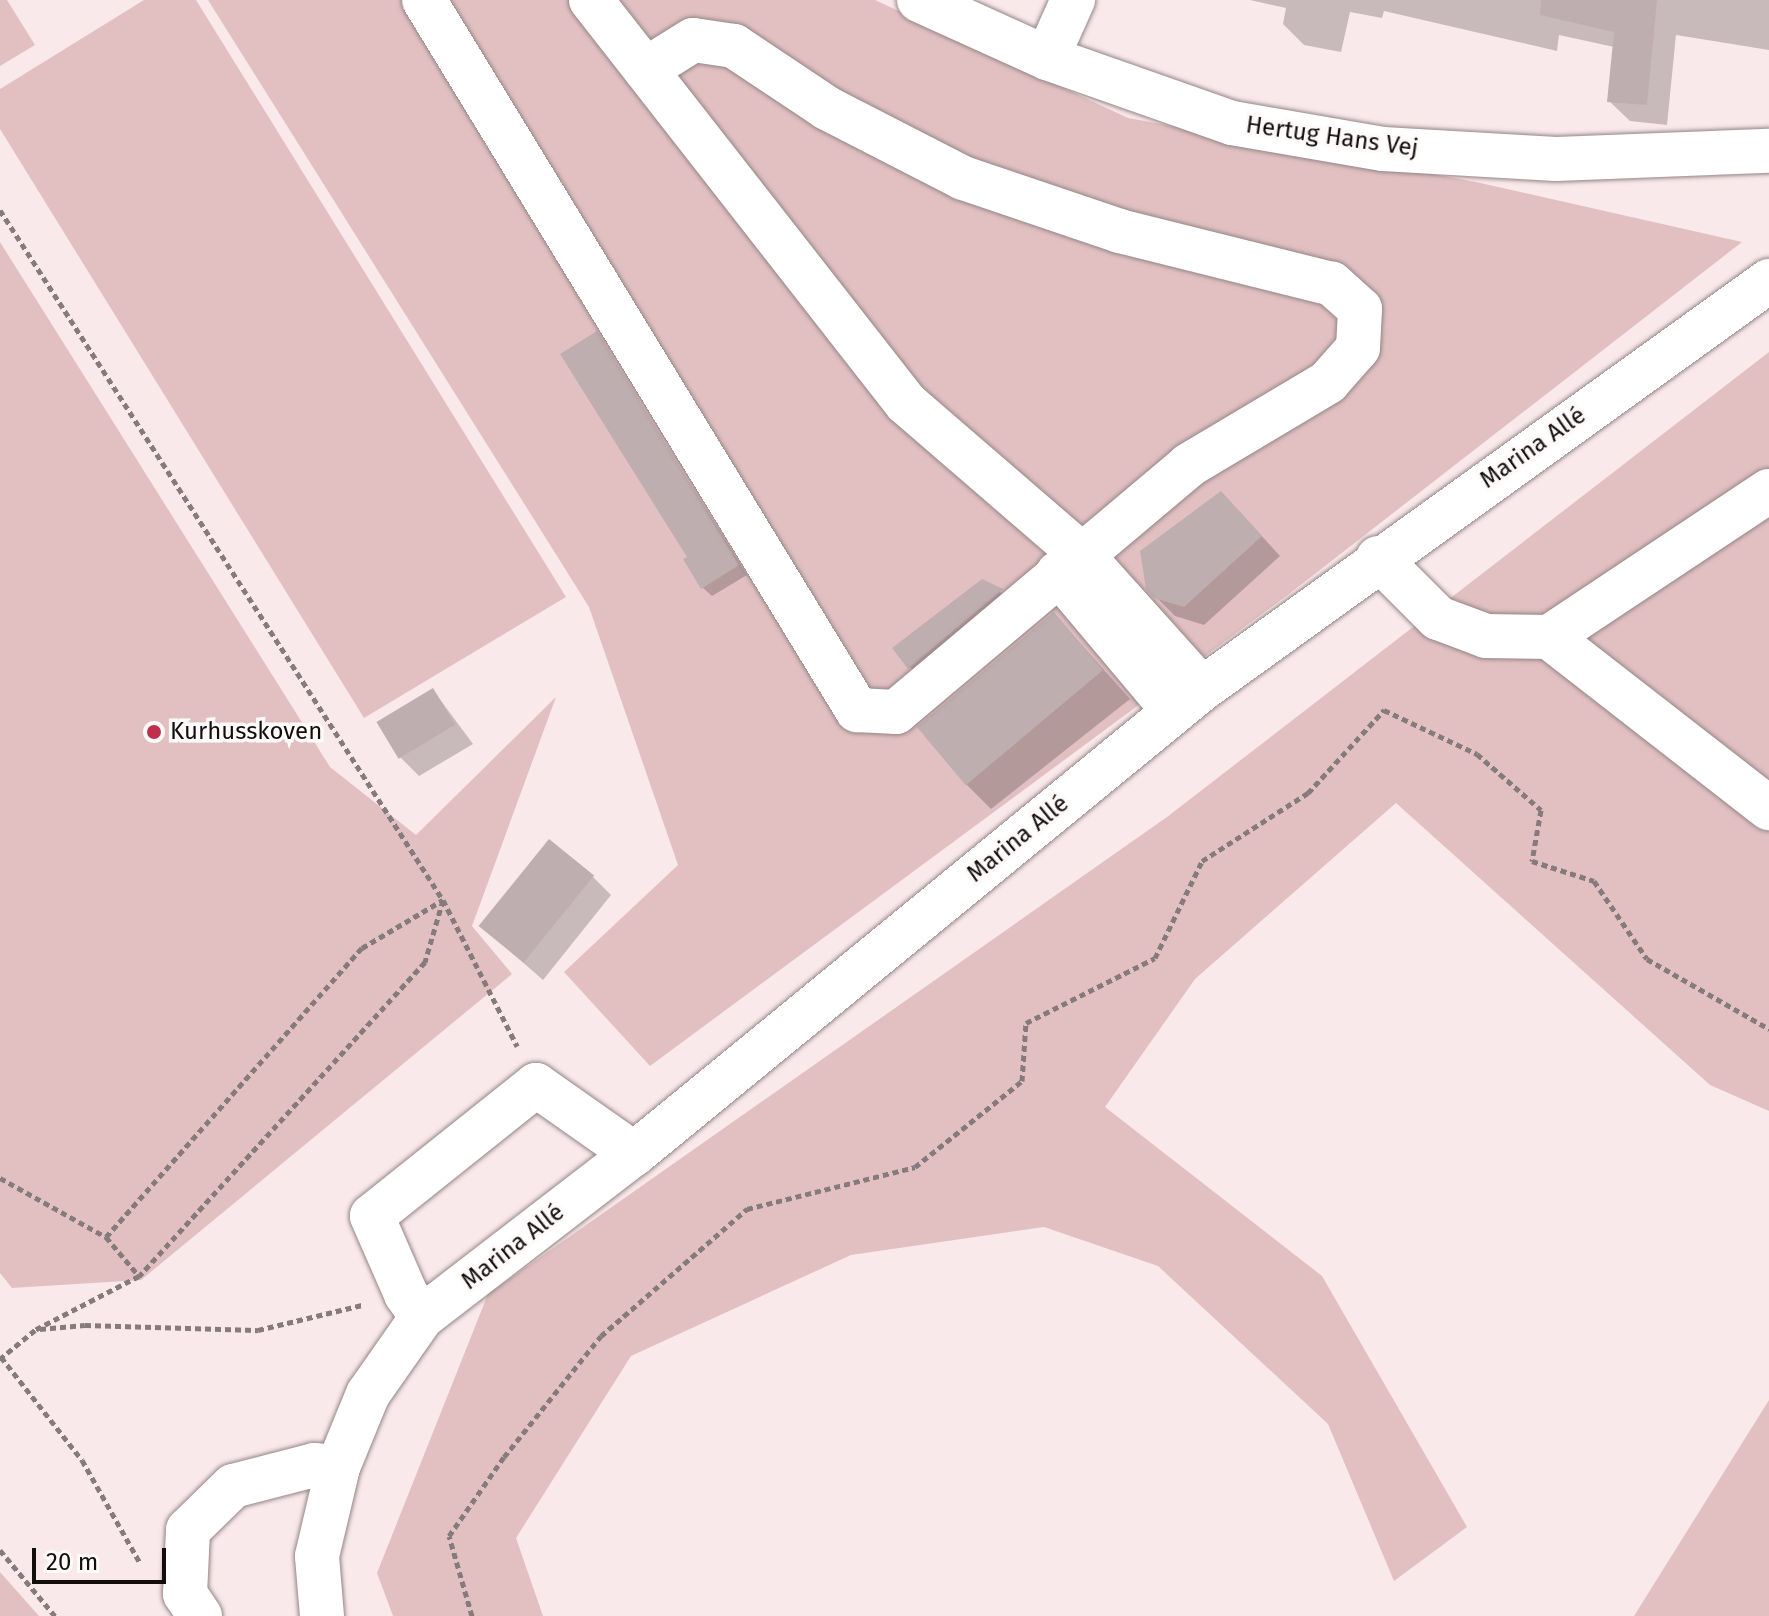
<!DOCTYPE html>
<html>
<head>
<meta charset="utf-8">
<style>
	body { margin:0 }
	#map { position:relative; width:1769px; height:1616px; overflow:hidden; background:#fae9ea; font-family:"Fira Sans",sans-serif }
	div>[style] { position:absolute }
	.green>* { inset:0; background:#e2c0c2 }
	.shadow>* { inset:0; background:#0003 }
	.building>* { inset:0; background:#beaeaf; transform-origin:0 0 }
	.path>* { height:5px; margin-top:-2.5px; transform-origin:0; background:repeating-linear-gradient(90deg,#867b7c 0 6px,transparent 0 10px) }
	.roads { filter:drop-shadow(0 0 2px #948586) drop-shadow(0 0 2px #948586) }
	.minor>* { height:44px; margin:-22px; padding:0 22px; transform-origin:22px; border-radius:22px; background:#fff }
	.dots>* { width:22px; height:22px; translate:-50% -50%; box-sizing:border-box; border:4px solid #fefafa; border-radius:50% }
	span { translate:-50% -50%; white-space:nowrap; text-align:center; line-height:1.15; -webkit-text-stroke:7px #fefafa; paint-order:stroke }
	.street-label { font-size:24px; color:#130e0e }
	.poi-label { font-size:24px; color:#130e0e }
	.left { translate:0 -50%; text-align:left }
	.scale { position:absolute; left:32px; top:1548px; width:134px; height:36px; box-sizing:border-box; border:4px solid #130e0e; border-top:0; padding-left:10px; font-size:24px; line-height:28px; white-space:nowrap; color:#130e0e; -webkit-text-stroke:6px #fefafa; paint-order:stroke }
</style>
</head>
<body>
<div id="map">
	<div class="green">
		<i style="clip-path:polygon(0 0,7px 0,35px 45px,0 66px)"></i>
		<i style="clip-path:polygon(144px 0,196px 0,566px 597px,364px 718px,0 129px,0 89px)"></i>
		<i style="clip-path:polygon(208px 0,875px 0,1128px 118px,1476px 182px,1742px 242px,1289px 594px,650px 1066px,564px 972px,678px 865px,589px 607px)"></i>
		<i style="clip-path:polygon(0 242px,330px 767px,416px 835px,556px 697px,472px 926px,512px 974px,141px 1280px,12px 1288px,0 1273px)"></i>
		<i style="clip-path:polygon(1769px 352px,1769px 1111px,1710px 1085px,1396px 803px,1195px 979px,1105px 1107px,1322px 1276px,1467px 1527px,1394px 1581px,1328px 1424px,1158px 1266px,1044px 1227px,851px 1255px,631px 1356px,516px 1538px,543px 1616px,393px 1616px,377px 1573px,488px 1294px,1167px 817px)"></i>
		<i style="clip-path:polygon(1769px 1400px,1769px 1616px,1634px 1616px)"></i>
		<i style="clip-path:polygon(0 1572px,39px 1616px,0 1616px)"></i>
	</div>
	<div class="shadow">
		<i style="clip-path:polygon(1250px 0,1769px 0,1769px 50px,1676px 35px,1667px 125px,1630px 121px,1609px 101px,1614px 47px,1559px 35px,1557px 51px,1384px 11px,1382px 18px,1350px 12px,1341px 52px,1304px 45px,1283px 24px,1286px 8px)"></i>
		<i style="clip-path:polygon(596px 334px,747px 575px,712px 596px,702px 587px)"></i>
		<i style="clip-path:polygon(1240px 512px,1280px 556px,1204px 625px,1175px 616px,1155px 596px)"></i>
		<i style="clip-path:polygon(982px 581px,1011px 599px,918px 677px,895px 648px)"></i>
		<i style="clip-path:polygon(1054px 614px,1130px 699px,991px 809px,963px 781px)"></i>
		<i style="clip-path:polygon(433px 690px,473px 744px,419px 776px,400px 757px)"></i>
		<i style="clip-path:polygon(592px 876px,611px 895px,543px 980px,482px 927px)"></i>
	</div>
	<div class="building">
		<i style="clip-path:polygon(1541px 0,1657px 0,1647px 105px,1607px 102px,1614px 32px,1540px 15px)"></i>
		<i style="clip-path:polygon(597px 331px,739px 565px,701px 589px,683px 559px,687px 557px,560px 354px)"></i>
		<i style="clip-path:polygon(1221px 491px,1262px 536px,1184px 607px,1154px 598px,1146px 589px,1140px 551px)"></i>
		<i style="clip-path:polygon(982px 579px,1003px 589px,908px 669px,892px 648px)"></i>
		<i style="left:1054px;top:612px;width:76px;height:179px;rotate:50deg"></i>
		<i style="left:433px;top:688px;width:43px;height:66px;rotate:59deg"></i>
		<i style="left:549px;top:839px;width:58px;height:112px;rotate:39deg"></i>
	</div>
	<div class="path">
		<i style="left:0;top:210px;width:820px;rotate:57.3deg"></i>
		<i style="left:443px;top:900px;width:65px;rotate:106.2deg"></i>
		<i style="left:425px;top:962px;width:425px;rotate:132.3deg"></i>
		<i style="left:139px;top:1276px;width:117px;rotate:152.6deg"></i>
		<i style="left:35px;top:1330px;width:45px;rotate:140.4deg"></i>
		<i style="left:0;top:1178px;width:121px;rotate:29.1deg"></i>
		<i style="left:106px;top:1237px;width:51px;rotate:49.8deg"></i>
		<i style="left:106px;top:1237px;width:386px;rotate:-48.5deg"></i>
		<i style="left:362px;top:948px;width:94px;rotate:-30.7deg"></i>
		<i style="left:443px;top:900px;width:164px;rotate:63.1deg"></i>
		<i style="left:40px;top:1329px;width:45px;rotate:-5.1deg"></i>
		<i style="left:85px;top:1325px;width:173px;rotate:1.7deg"></i>
		<i style="left:258px;top:1330px;width:107px;rotate:-13.5deg"></i>
		<i style="left:1px;top:1357px;width:131px;rotate:51.8deg"></i>
		<i style="left:82px;top:1460px;width:118px;rotate:60.6deg"></i>
		<i style="left:0;top:1550px;width:86px;rotate:50.2deg"></i>
		<i style="left:472px;top:1616px;width:83px;rotate:-106deg"></i>
		<i style="left:449px;top:1536px;width:96px;rotate:-55.2deg"></i>
		<i style="left:504px;top:1457px;width:155px;rotate:-51.3deg"></i>
		<i style="left:601px;top:1336px;width:194px;rotate:-41deg"></i>
		<i style="left:747px;top:1209px;width:173px;rotate:-14deg"></i>
		<i style="left:915px;top:1167px;width:137px;rotate:-38.8deg"></i>
		<i style="left:1022px;top:1081px;width:58px;rotate:-86.1deg"></i>
		<i style="left:1026px;top:1023px;width:144px;rotate:-26.7deg"></i>
		<i style="left:1155px;top:958px;width:108px;rotate:-64.1deg"></i>
		<i style="left:1202px;top:861px;width:126px;rotate:-32.7deg"></i>
		<i style="left:1308px;top:793px;width:113px;rotate:-47.5deg"></i>
		<i style="left:1384px;top:710px;width:103px;rotate:25.3deg"></i>
		<i style="left:1477px;top:754px;width:85px;rotate:41.2deg"></i>
		<i style="left:1541px;top:810px;width:52px;rotate:100deg"></i>
		<i style="left:1532px;top:861px;width:65px;rotate:17.9deg"></i>
		<i style="left:1594px;top:881px;width:94px;rotate:55.8deg"></i>
		<i style="left:1647px;top:959px;width:141px;rotate:29.8deg"></i>
	</div>
	<div class="roads">
		<div class="minor">
			<i style="left:424px;top:0;width:832px;rotate:58.62deg"></i>
			<i style="left:857px;top:710px;width:39px;rotate:3deg"></i>
			<i style="left:896px;top:712px;width:383px;rotate:-40.1deg"></i>
			<i style="left:1189px;top:465px;width:162px;rotate:-30.8deg"></i>
			<i style="left:1328px;top:382px;width:45px;rotate:-48.6deg"></i>
			<i style="left:1358px;top:348px;width:39px;rotate:-87deg"></i>
			<i style="left:1360px;top:309px;width:38px;rotate:-138deg"></i>
			<i style="left:1332px;top:284px;width:219px;rotate:-166deg"></i>
			<i style="left:1120px;top:231px;width:166px;rotate:-161.3deg"></i>
			<i style="left:963px;top:178px;width:153px;rotate:-152.8deg"></i>
			<i style="left:827px;top:108px;width:112px;rotate:-146.3deg"></i>
			<i style="left:734px;top:46px;width:41px;rotate:-171.7deg"></i>
			<i style="left:693px;top:40px;width:53px;rotate:148.1deg"></i>
			<i style="left:591px;top:0;width:512px;rotate:51.99deg"></i>
			<i style="left:906px;top:403px;width:231px;rotate:40.8deg"></i>
			<i style="left:1081px;top:554px;width:181px;rotate:48.1deg"></i>
			<i style="left:919px;top:0;width:141px;rotate:24.4deg"></i>
			<i style="left:1047px;top:58px;width:196px;rotate:19.4deg"></i>
			<i style="left:1232px;top:123px;width:153px;rotate:9.8deg"></i>
			<i style="left:1383px;top:149px;width:173px;rotate:3.3deg"></i>
			<i style="left:1556px;top:159px;width:213px;rotate:-2.2deg"></i>
			<i style="left:1047px;top:58px;width:64px;rotate:-65.9deg"></i>
			<i style="left:1378px;top:558px;width:85px;rotate:45deg"></i>
			<i style="left:1438px;top:618px;width:51px;rotate:20.6deg"></i>
			<i style="left:1486px;top:636px;width:63px;rotate:0.9deg"></i>
			<i style="left:1549px;top:637px;width:264px;rotate:-33.6deg"></i>
			<i style="left:1058px;top:573px;width:180px;rotate:50deg"></i>
			<i style="left:1549px;top:637px;width:279px;rotate:37.9deg"></i>
			<i style="left:422px;top:1317px;width:28px;rotate:-125deg"></i>
			<i style="left:406px;top:1294px;width:85px;rotate:-113.6deg"></i>
			<i style="left:372px;top:1216px;width:210px;rotate:-38.6deg"></i>
			<i style="left:536px;top:1085px;width:120px;rotate:35.1deg"></i>
			<i style="left:200px;top:1616px;width:27px;rotate:-124deg"></i>
			<i style="left:185px;top:1594px;width:64px;rotate:-87.3deg"></i>
			<i style="left:188px;top:1530px;width:63px;rotate:-44.4deg"></i>
			<i style="left:233px;top:1486px;width:84px;rotate:-14.5deg"></i>
			<i style="left:314px;top:1465px;width:24px;rotate:5deg"></i>
			<i style="left:322px;top:1616px;width:60px;rotate:-94.8deg"></i>
			<i style="left:317px;top:1556px;width:91px;rotate:-76.7deg"></i>
			<i style="left:338px;top:1467px;width:79px;rotate:-67.7deg"></i>
			<i style="left:368px;top:1394px;width:94px;rotate:-55deg"></i>
			<i style="left:422px;top:1317px;width:267px;rotate:-37.6deg"></i>
			<i style="left:634px;top:1154px;width:734px;rotate:-39.31deg"></i>
			<i style="left:1202px;top:689px;width:699px;rotate:-35.74deg"></i>
		</div>
	</div>
	<div class="dots">
		<i style="left:154px;top:732px;background:#bf2f4c"></i>
	</div>
	<div class="street-label">
		<span style="left:1332px;top:137px;rotate:8deg">Hertug Hans Vej</span>
		<span style="left:1533px;top:448px;rotate:-35deg">Marina Allé</span>
		<span style="left:1018px;top:839px;rotate:-39deg">Marina Allé</span>
		<span style="left:513px;top:1247px;rotate:-38deg">Marina Allé</span>
	</div>
	<div class="poi-label">
		<span class="left" style="left:170px;top:732px">Kurhusskoven</span>
	</div>
	<div class="scale">20 m</div>
</div>
</body>
</html>
